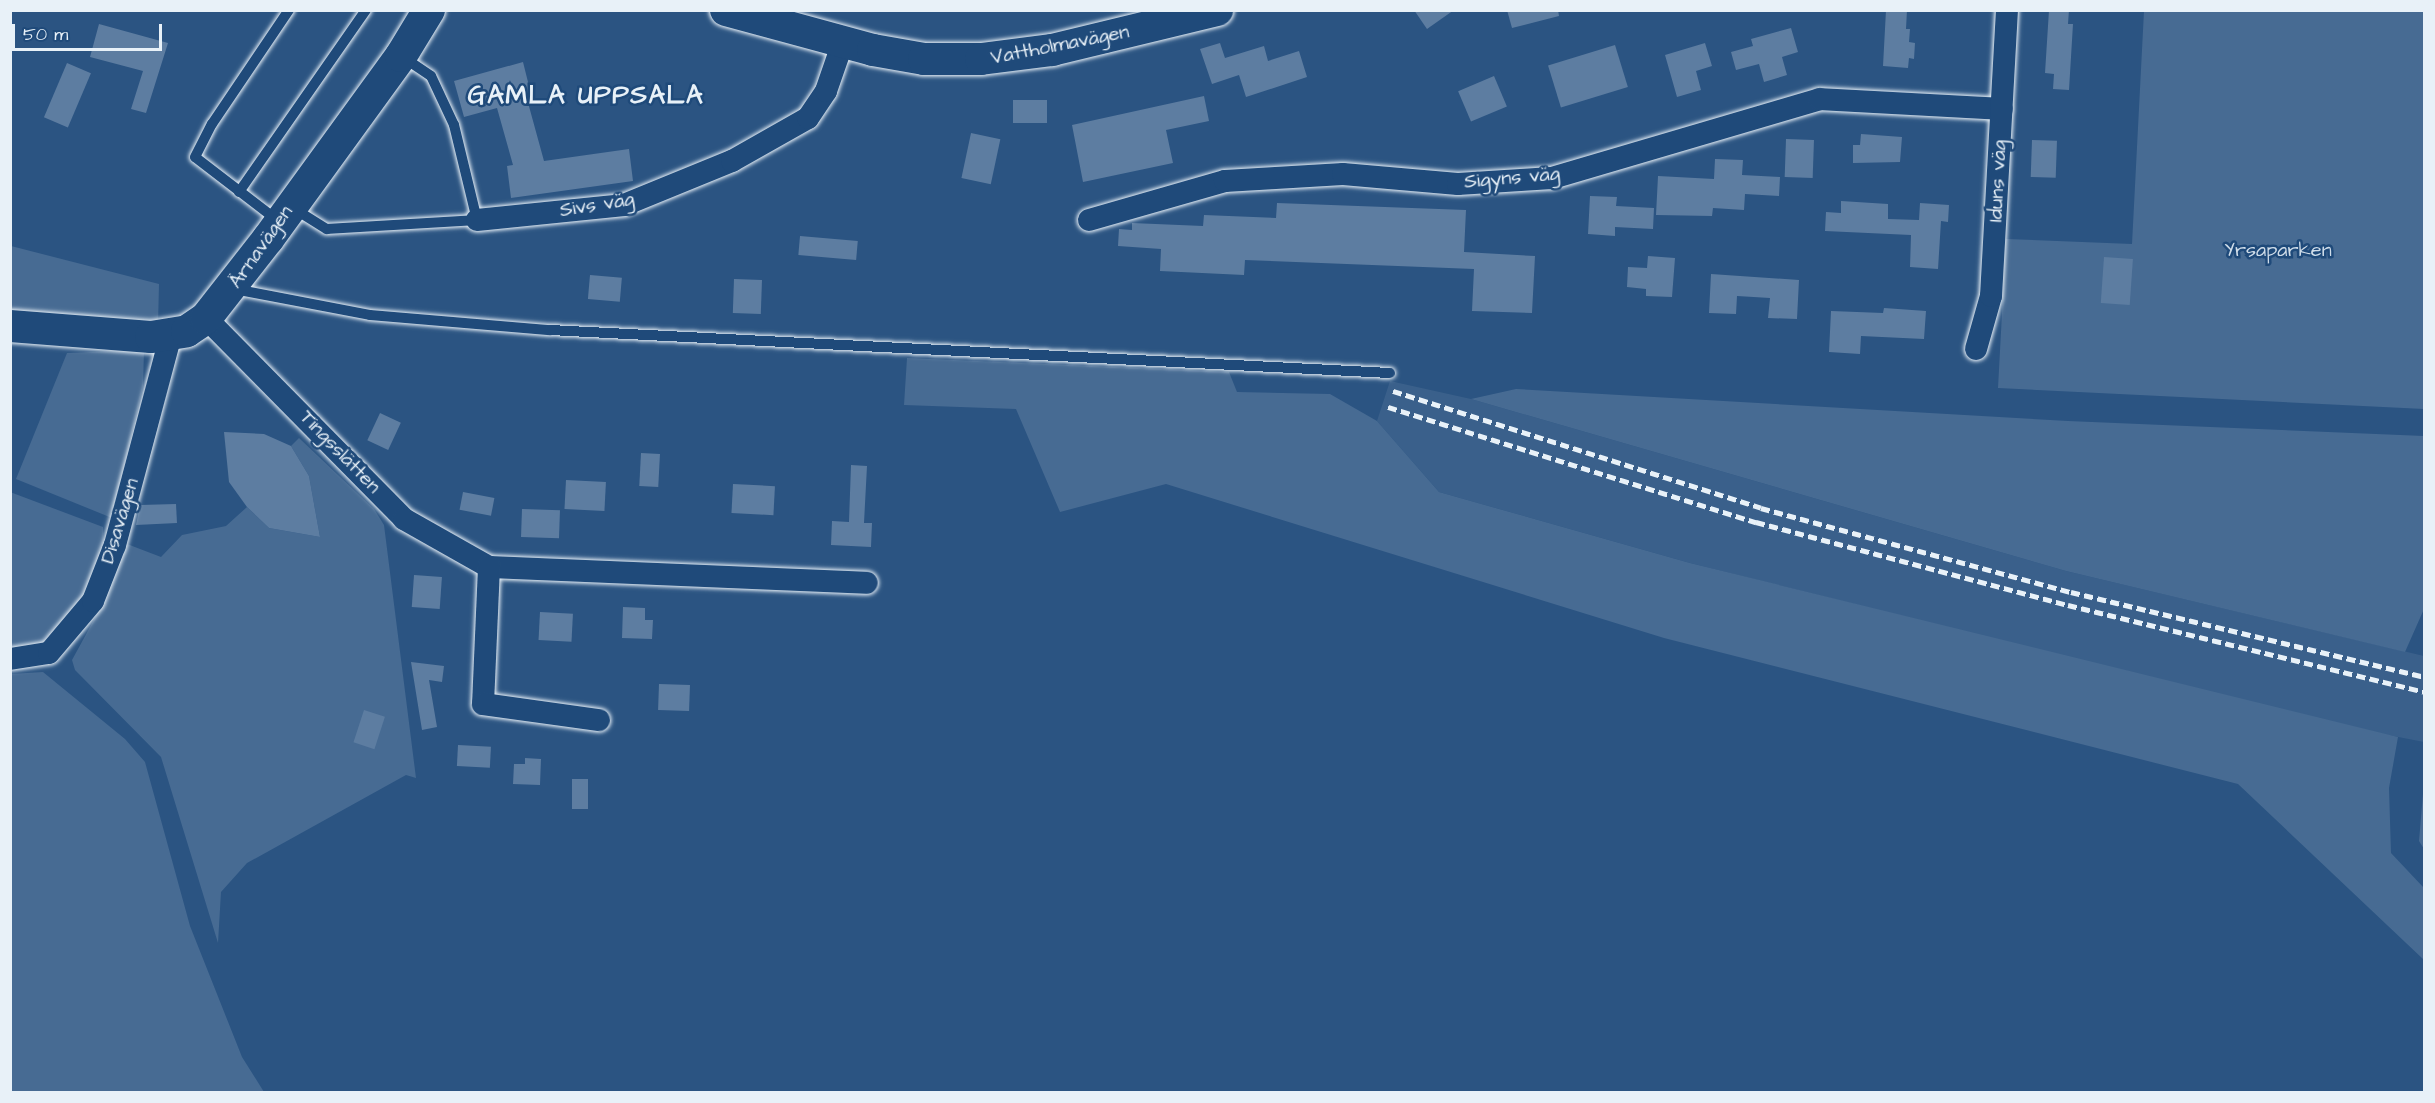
<!DOCTYPE html>
<html>
<head>
<meta charset="utf-8">
<style>
	body { margin:0 }
	#map { position:relative; width:2435px; height:1103px; overflow:hidden; background:#2b5482; font-family:"Architects Daughter",sans-serif }
	div>[style] { position:absolute }
	.built>* { inset:0; background:#3a608b }
	.green>* { inset:0; background:#476b93 }
	.building>* { inset:0; background:#5d7da1; transform-origin:0 0 }
	.roads { filter:drop-shadow(0 0 2px #e8f1f8) drop-shadow(0 0 2px #e8f1f8) }
	.lane>* { height:10px; margin:-5px; padding:0 5px; transform-origin:5px; border-radius:5px; background:#1f4a7a }
	.street>* { height:22px; margin:-11px; padding:0 11px; transform-origin:11px; border-radius:11px; background:#1f4a7a }
	.secondary>* { height:32px; margin:-16px; padding:0 16px; transform-origin:16px; border-radius:16px; background:#1f4a7a }
	.rail>* { height:4.5px; margin-top:-2.25px; transform-origin:0; background:repeating-linear-gradient(90deg,#e8f1f8 0 9px,transparent 0 13.5px) }
	span { translate:-50% -50%; white-space:nowrap; text-align:center; line-height:1.15; -webkit-text-stroke:5px #1f4a7a; paint-order:stroke }
	.street-label { font-size:20px; color:#e8f1f8 }
	.park-label { font-size:20px; color:#d0dde9 }
	.district-label { font-size:26px; color:#e8f1f8; font-weight:700; letter-spacing:1.5px }
	.frame { position:absolute; inset:0; border:12px solid #e8f1f8; pointer-events:none }
	.scale { position:absolute; left:12px; top:24px; width:150px; height:27px; box-sizing:border-box; border:3px solid #e8f1f8; border-top:0; padding-left:8px; font-size:18px; line-height:21px; white-space:nowrap; color:#e8f1f8; -webkit-text-stroke:4px #1f4a7a; paint-order:stroke }
</style>
</head>
<body>
<div id="map">
	<div class="built">
		<i style="clip-path:polygon(1390px 381px,1471px 399px,2066px 571px,2424px 656px,2424px 742px,2347px 727px,1690px 563px,1439px 492px,1377px 421px)"></i>
	</div>
	<div class="green">
		<i style="clip-path:polygon(2144px 11px,2424px 11px,2424px 409px,1998px 388px,2006px 239px,2132px 244px)"></i>
		<i style="clip-path:polygon(11px 246px,159px 284px,158px 325px,11px 314px)"></i>
		<i style="clip-path:polygon(144px 350px,143px 386px,112px 518px,16px 479px,67px 353px)"></i>
		<i style="clip-path:polygon(907px 358px,1229px 372px,1237px 392px,1330px 394px,1377px 421px,1439px 492px,1690px 563px,2398px 737px,2389px 788px,2391px 853px,2424px 888px,2424px 960px,2238px 784px,1664px 638px,1166px 484px,1060px 512px,1016px 409px,904px 405px)"></i>
		<i style="clip-path:polygon(1516px 389px,2068px 421px,2424px 436px,2424px 609px,2405px 652px,2066px 571px,1471px 399px)"></i>
		<i style="clip-path:polygon(299px 438px,374px 509px,384px 525px,416px 778px,406px 775px,247px 863px,221px 892px,218px 943px,161px 757px,75px 670px,72px 660px,96px 616px,127px 544px,161px 557px,182px 535px,226px 526px,247px 507px,269px 528px,320px 537px,309px 476px,291px 446px)"></i>
		<i style="clip-path:polygon(10px 492px,103px 527px,104px 547px,79px 604px,40px 645px,10px 651px)"></i>
		<i style="clip-path:polygon(43px 672px,125px 739px,145px 762px,190px 926px,242px 1057px,264px 1092px,11px 1092px,11px 674px)"></i>
		<i style="clip-path:polygon(2424px 782px,2424px 849px,2419px 841px)"></i>
	</div>
	<div class="building">
		<i style="clip-path:polygon(1414px 10px,1454px 10px,1427px 29px)"></i>
		<i style="clip-path:polygon(1507px 10px,1558px 10px,1559px 16px,1512px 28px)"></i>
		<i style="clip-path:polygon(1886px 10px,1907px 10px,1906px 29px,1910px 29px,1909px 42px,1915px 43px,1914px 59px,1909px 58px,1908px 68px,1883px 66px)"></i>
		<i style="clip-path:polygon(2049px 10px,2069px 10px,2068px 24px,2073px 24px,2069px 90px,2053px 89px,2054px 74px,2045px 73px)"></i>
		<i style="clip-path:polygon(99px 24px,168px 43px,146px 113px,131px 109px,143px 71px,90px 57px)"></i>
		<i style="clip-path:polygon(1791px 28px,1798px 52px,1782px 57px,1787px 75px,1764px 82px,1759px 64px,1736px 70px,1731px 52px,1753px 46px,1751px 39px)"></i>
		<i style="clip-path:polygon(1220px 43px,1225px 58px,1264px 46px,1268px 61px,1299px 51px,1307px 77px,1246px 97px,1239px 75px,1212px 84px,1200px 49px)"></i>
		<i style="clip-path:polygon(1705px 43px,1712px 66px,1696px 71px,1701px 90px,1677px 97px,1665px 55px)"></i>
		<i style="left:1615px;top:45px;width:44px;height:70px;rotate:73deg"></i>
		<i style="clip-path:polygon(523px 62px,532px 98px,527px 99px,544px 161px,629px 149px,633px 181px,511px 198px,507px 166px,513px 165px,497px 108px,464px 117px,454px 81px)"></i>
		<i style="left:67px;top:63px;width:26px;height:59px;rotate:23deg"></i>
		<i style="left:1494px;top:76px;width:33px;height:39px;rotate:67deg"></i>
		<i style="clip-path:polygon(1204px 96px,1209px 121px,1166px 130px,1173px 163px,1083px 182px,1072px 125px)"></i>
		<i style="left:1013px;top:100px;width:34px;height:23px"></i>
		<i style="left:971px;top:133px;width:30px;height:46px;rotate:12deg"></i>
		<i style="clip-path:polygon(1861px 134px,1902px 137px,1900px 162px,1853px 163px,1853px 145px,1860px 145px)"></i>
		<i style="left:1786px;top:139px;width:28px;height:38px;rotate:2deg"></i>
		<i style="left:2032px;top:140px;width:25px;height:37px;rotate:2deg"></i>
		<i style="clip-path:polygon(1715px 159px,1743px 160px,1742px 175px,1780px 177px,1779px 196px,1745px 194px,1744px 210px,1713px 208px,1712px 216px,1656px 215px,1658px 176px,1714px 179px)"></i>
		<i style="clip-path:polygon(1590px 196px,1617px 197px,1616px 206px,1654px 208px,1653px 229px,1615px 227px,1615px 236px,1588px 234px)"></i>
		<i style="clip-path:polygon(1841px 201px,1888px 204px,1888px 219px,1919px 220px,1920px 203px,1949px 205px,1948px 222px,1941px 221px,1938px 269px,1910px 267px,1911px 235px,1825px 231px,1826px 212px,1841px 213px)"></i>
		<i style="clip-path:polygon(1277px 203px,1466px 210px,1464px 252px,1535px 256px,1532px 313px,1472px 311px,1474px 269px,1245px 260px,1244px 275px,1160px 271px,1161px 249px,1118px 246px,1119px 229px,1132px 230px,1132px 223px,1203px 226px,1204px 215px,1276px 218px)"></i>
		<i style="left:800px;top:236px;width:58px;height:19px;rotate:5deg"></i>
		<i style="clip-path:polygon(1648px 256px,1675px 258px,1672px 297px,1646px 296px,1646px 289px,1627px 287px,1628px 267px,1647px 268px)"></i>
		<i style="left:2104px;top:257px;width:29px;height:46px;rotate:4deg"></i>
		<i style="clip-path:polygon(1711px 274px,1799px 280px,1797px 319px,1768px 318px,1770px 298px,1737px 296px,1736px 314px,1709px 313px)"></i>
		<i style="left:590px;top:275px;width:32px;height:24px;rotate:5deg"></i>
		<i style="left:734px;top:279px;width:28px;height:34px;rotate:2deg"></i>
		<i style="clip-path:polygon(1884px 308px,1926px 311px,1924px 339px,1861px 336px,1860px 354px,1829px 352px,1831px 311px,1883px 313px)"></i>
		<i style="left:380px;top:413px;width:23px;height:30px;rotate:25deg"></i>
		<i style="clip-path:polygon(224px 432px,264px 434px,291px 446px,309px 476px,320px 537px,269px 528px,247px 507px,229px 482px)"></i>
		<i style="left:641px;top:453px;width:19px;height:33px;rotate:3deg"></i>
		<i style="clip-path:polygon(851px 465px,867px 466px,864px 523px,872px 523px,871px 547px,831px 545px,832px 521px,849px 522px)"></i>
		<i style="left:566px;top:480px;width:40px;height:29px;rotate:3deg"></i>
		<i style="left:733px;top:484px;width:42px;height:29px;rotate:3deg"></i>
		<i style="left:463px;top:492px;width:32px;height:18px;rotate:11deg"></i>
		<i style="clip-path:polygon(176px 504px,177px 523px,136px 525px,140px 505px)"></i>
		<i style="left:522px;top:509px;width:38px;height:28px;rotate:2deg"></i>
		<i style="left:414px;top:575px;width:28px;height:32px;rotate:4deg"></i>
		<i style="clip-path:polygon(623px 607px,645px 608px,645px 620px,653px 620px,652px 639px,622px 638px)"></i>
		<i style="left:540px;top:612px;width:33px;height:28px;rotate:3deg"></i>
		<i style="clip-path:polygon(411px 662px,444px 666px,442px 682px,429px 680px,437px 727px,422px 730px)"></i>
		<i style="left:659px;top:684px;width:31px;height:26px;rotate:2deg"></i>
		<i style="left:364px;top:710px;width:22px;height:34px;rotate:18deg"></i>
		<i style="left:458px;top:745px;width:33px;height:21px;rotate:3deg"></i>
		<i style="clip-path:polygon(525px 758px,541px 759px,540px 785px,513px 784px,514px 764px,525px 764px)"></i>
		<i style="left:572px;top:779px;width:16px;height:30px"></i>
	</div>
	<div class="roads">
		<div class="lane">
			<i style="left:239px;top:192px;width:222px;rotate:-55.1deg"></i>
			<i style="left:293px;top:208px;width:40px;rotate:32deg"></i>
			<i style="left:327px;top:229px;width:150px;rotate:-3.4deg"></i>
			<i style="left:477px;top:220px;width:98px;rotate:-103.6deg"></i>
			<i style="left:454px;top:125px;width:54px;rotate:-115.1deg"></i>
			<i style="left:431px;top:76px;width:34px;rotate:-146deg"></i>
			<i style="left:277px;top:220px;width:103px;rotate:-142.5deg"></i>
			<i style="left:195px;top:157px;width:37px;rotate:-63deg"></i>
			<i style="left:212px;top:124px;width:138px;rotate:-56deg"></i>
			<i style="left:234px;top:289px;width:138px;rotate:10.8deg"></i>
			<i style="left:370px;top:315px;width:181px;rotate:4.8deg"></i>
			<i style="left:550px;top:330px;width:841px;rotate:2.93deg"></i>
		</div>
		<div class="street">
			<i style="left:477px;top:220px;width:148px;rotate:-5.8deg"></i>
			<i style="left:624px;top:205px;width:117px;rotate:-22.2deg"></i>
			<i style="left:732px;top:161px;width:87px;rotate:-29.5deg"></i>
			<i style="left:808px;top:118px;width:32px;rotate:-56deg"></i>
			<i style="left:826px;top:91px;width:52px;rotate:-70.9deg"></i>
			<i style="left:1089px;top:220px;width:141px;rotate:-16deg"></i>
			<i style="left:1225px;top:181px;width:118px;rotate:-3.4deg"></i>
			<i style="left:1343px;top:174px;width:115px;rotate:5deg"></i>
			<i style="left:1458px;top:184px;width:94px;rotate:-3.7deg"></i>
			<i style="left:1552px;top:178px;width:279px;rotate:-16.4deg"></i>
			<i style="left:1820px;top:99px;width:182px;rotate:3.1deg"></i>
			<i style="left:206px;top:318px;width:282px;rotate:45.4deg"></i>
			<i style="left:404px;top:519px;width:98px;rotate:29.5deg"></i>
			<i style="left:489px;top:567px;width:378px;rotate:2.4deg"></i>
			<i style="left:1976px;top:349px;width:55px;rotate:-74.2deg"></i>
			<i style="left:1991px;top:296px;width:286px;rotate:-86.8deg"></i>
			<i style="left:489px;top:567px;width:137px;rotate:92.5deg"></i>
			<i style="left:483px;top:704px;width:117px;rotate:7.9deg"></i>
			<i style="left:10px;top:659px;width:39px;rotate:-9deg"></i>
			<i style="left:49px;top:653px;width:68px;rotate:-49.8deg"></i>
			<i style="left:93px;top:601px;width:60px;rotate:-68.6deg"></i>
			<i style="left:115px;top:545px;width:217px;rotate:-75.1deg"></i>
		</div>
		<div class="secondary">
			<i style="left:726px;top:10px;width:152px;rotate:15.2deg"></i>
			<i style="left:873px;top:50px;width:52px;rotate:10deg"></i>
			<i style="left:924px;top:59px;width:57px"></i>
			<i style="left:981px;top:59px;width:72px;rotate:-7.2deg"></i>
			<i style="left:1052px;top:50px;width:170px;rotate:-13.6deg"></i>
			<i style="left:10px;top:326px;width:141px;rotate:4.5deg"></i>
			<i style="left:151px;top:337px;width:36px;rotate:-9deg"></i>
			<i style="left:187px;top:331px;width:23px;rotate:-34deg"></i>
			<i style="left:206px;top:318px;width:100px;rotate:-51.9deg"></i>
			<i style="left:268px;top:239px;width:226px;rotate:-54deg"></i>
			<i style="left:401px;top:56px;width:54px;rotate:-58.7deg"></i>
		</div>
	</div>
	<div class="rail">
		<i style="left:1393px;top:391px;width:386px;rotate:17.6deg"></i>
		<i style="left:1761px;top:508px;width:321px;rotate:15.2deg"></i>
		<i style="left:2071px;top:592px;width:363px;rotate:13.5deg"></i>
		<i style="left:1388px;top:407px;width:386px;rotate:17.4deg"></i>
		<i style="left:1756px;top:522px;width:323px;rotate:14.9deg"></i>
		<i style="left:2068px;top:605px;width:366px;rotate:13.7deg"></i>
	</div>
	<div class="street-label">
		<span style="left:1060px;top:45px;rotate:-11deg">Vattholmavägen</span>
		<span style="left:1512px;top:178px;rotate:-5deg">Sigyns väg</span>
		<span style="left:1998px;top:181px;rotate:-87deg">Iduns väg</span>
		<span style="left:597px;top:205px;rotate:-9deg">Sivs väg</span>
		<span style="left:261px;top:247px;rotate:-55deg">Ärnavägen</span>
		<span style="left:340px;top:452px;rotate:46deg">Tingsslätten</span>
		<span style="left:120px;top:521px;rotate:-73deg">Disavägen</span>
	</div>
	<div class="park-label">
		<span style="left:2278px;top:250px">Yrsaparken</span>
	</div>
	<div class="district-label">
		<span style="left:586px;top:96px">GAMLA UPPSALA</span>
	</div>
	<div class="frame"></div>
	<div class="scale">50 m</div>
</div>
</body>
</html>
